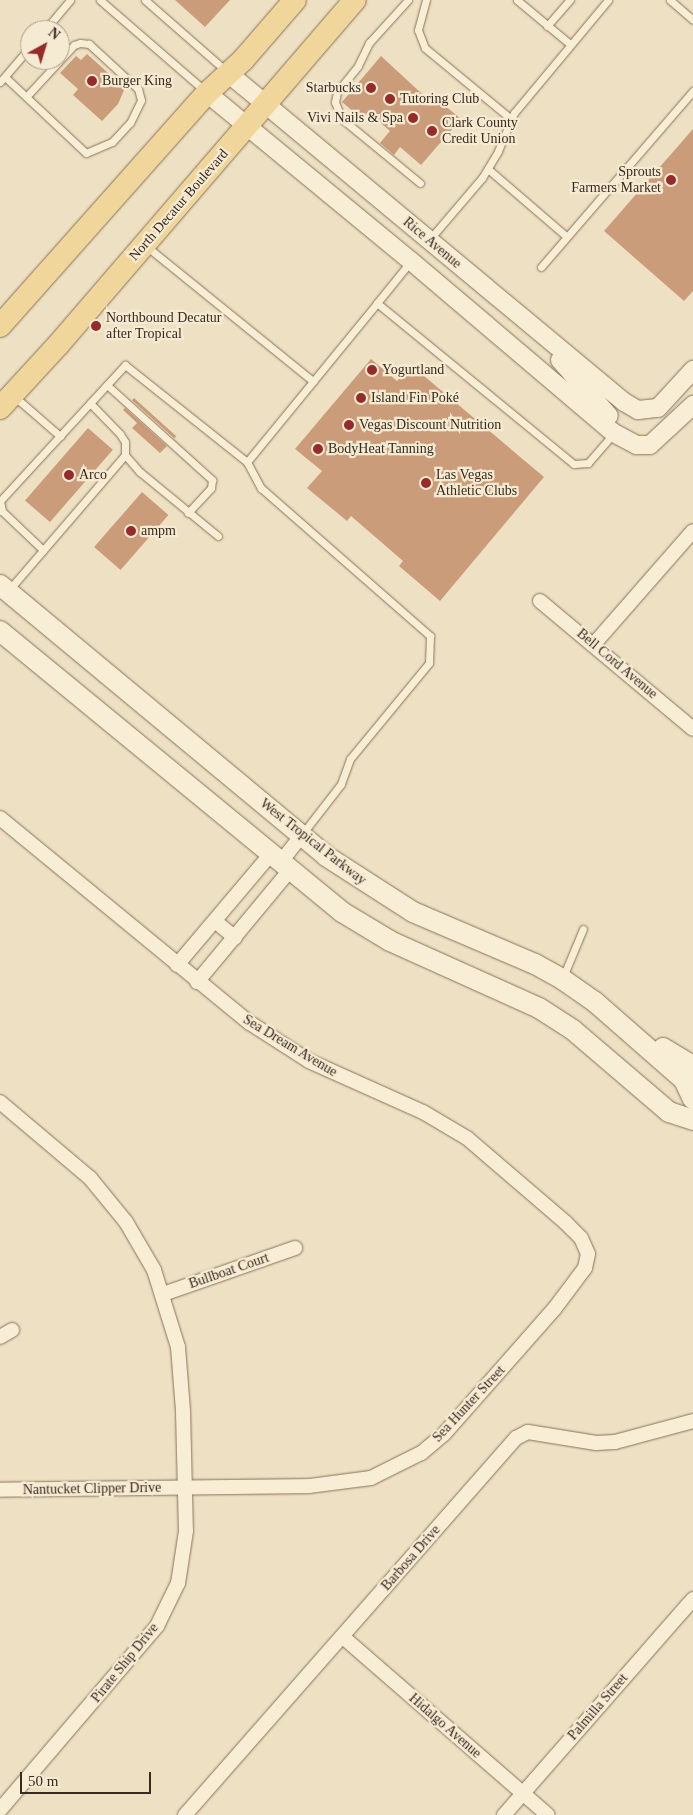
<!DOCTYPE html>
<html>
<head>
<meta charset="utf-8">
<style>
	body { margin:0 }
	#map { position:relative; width:693px; height:1815px; overflow:hidden; background:#eee1c3; font-family:Georgia,serif }
	div>[style] { position:absolute }
	.building>* { inset:0; background:#cb9c79; transform-origin:0 0 }
	.roads { filter:drop-shadow(0 0 1px #88725a) drop-shadow(0 0 1px #88725a) }
	.service>* { height:7px; margin:-3.5px; padding:0 3.5px; transform-origin:3.5px; border-radius:3.5px; background:#f8eed6 }
	.minor>* { height:14px; margin:-7px; padding:0 7px; transform-origin:7px; border-radius:7px; background:#f8eed6 }
	.tertiary>* { height:18px; margin:-9px; padding:0 9px; transform-origin:9px; border-radius:9px; background:#f8eed6 }
	.secondary>* { height:20px; margin:-10px; padding:0 10px; transform-origin:10px; border-radius:10px; background:#f8eed6 }
	.primary>* { height:22px; margin:-11px; padding:0 11px; transform-origin:11px; border-radius:11px; background:#f0d69b }
	.dots>* { width:14px; height:14px; translate:-50% -50%; box-sizing:border-box; border:2px solid #f5ebd3; border-radius:50% }
	span { translate:-50% -50%; white-space:nowrap; text-align:center; line-height:1.15; -webkit-text-stroke:4.5px #f5ebd3; paint-order:stroke }
	.poi-label { font-size:14px; color:#382a1e }
	.left { translate:0 -50%; text-align:left }
	.right { translate:-100% -50%; text-align:right }
	.street-label { font-size:14px; color:#382a1e }
	.north { position:absolute; left:20px; top:20px; width:50px; height:50px; box-sizing:border-box; background:#f5ebd3; border:1px solid #a99e8b; border-radius:50%; rotate:39deg; font-size:14px; font-weight:700; line-height:20px; text-align:center; color:#382a1e }
	.north::after { content:''; display:block; margin:auto; width:18px; height:22px; background:#962b2b; clip-path:polygon(50% 0,100% 100%,50% 72%,0 100%) }
	.scale { position:absolute; left:20px; top:1772px; width:131px; height:22px; box-sizing:border-box; border:2px solid #382a1e; border-top:0; padding-left:6px; font-size:15px; line-height:18px; white-space:nowrap; color:#382a1e; -webkit-text-stroke:4px #f5ebd3; paint-order:stroke }
</style>
</head>
<body>
<div id="map">
	<div class="building">
		<i style="clip-path:polygon(175px 0,230px 0,205px 27px)"></i>
		<i style="clip-path:polygon(87px 54px,125px 88px,118px 104px,102px 121px,73px 95px,78px 89px,60px 73px,76px 56px,81px 60px)"></i>
		<i style="clip-path:polygon(381px 56px,434px 105px,438px 100px,461px 119px,421px 165px,400px 147px,394px 155px,380px 143px,390px 131px,368px 112px,362px 119px,342px 102px)"></i>
		<i style="clip-path:polygon(693px 129px,693px 291px,684px 301px,604px 231px)"></i>
		<i style="clip-path:polygon(371px 359px,397px 381px,411px 365px,544px 477px,440px 601px,399px 566px,403px 561px,351px 516px,347px 521px,307px 488px,322px 471px,295px 449px)"></i>
		<i style="left:134px;top:398px;width:57px;height:3px;rotate:42deg"></i>
		<i style="clip-path:polygon(125px 408px,167px 446px,160px 453px,132px 428px,137px 423px,123px 410px)"></i>
		<i style="left:88px;top:428px;width:33px;height:96px;rotate:41deg"></i>
		<i style="left:142px;top:492px;width:35px;height:73px;rotate:41deg"></i>
	</div>
	<div class="roads">
		<div class="service">
			<i style="left:100px;top:0;width:139px;rotate:40.9deg"></i>
			<i style="left:145px;top:0;width:108px;rotate:41.2deg"></i>
			<i style="left:408px;top:0;width:58px;rotate:132.2deg"></i>
			<i style="left:369px;top:43px;width:25px;rotate:116deg"></i>
			<i style="left:358px;top:66px;width:33px;rotate:129deg"></i>
			<i style="left:337px;top:92px;width:10px;rotate:101deg"></i>
			<i style="left:335px;top:102px;width:18px;rotate:68deg"></i>
			<i style="left:342px;top:119px;width:101px;rotate:39.4deg"></i>
			<i style="left:426px;top:0;width:31px;rotate:105deg"></i>
			<i style="left:418px;top:30px;width:19px;rotate:69deg"></i>
			<i style="left:425px;top:48px;width:112px;rotate:39.5deg"></i>
			<i style="left:517px;top:0;width:70px;rotate:39.8deg"></i>
			<i style="left:670px;top:0;width:30px;rotate:41deg"></i>
			<i style="left:547px;top:26px;width:35px;rotate:-49deg"></i>
			<i style="left:45px;top:30px;width:39px;rotate:-50deg"></i>
			<i style="left:5px;top:77px;width:111px;rotate:43.2deg"></i>
			<i style="left:86px;top:153px;width:28px;rotate:-23deg"></i>
			<i style="left:112px;top:142px;width:26px;rotate:-47deg"></i>
			<i style="left:130px;top:123px;width:25px;rotate:-64deg"></i>
			<i style="left:141px;top:100px;width:11px;rotate:-105deg"></i>
			<i style="left:138px;top:89px;width:67px;rotate:-137.4deg"></i>
			<i style="left:89px;top:44px;width:9px;rotate:-174deg"></i>
			<i style="left:80px;top:43px;width:6px;rotate:162deg"></i>
			<i style="left:74px;top:45px;width:69px;rotate:132.7deg"></i>
			<i style="left:0;top:82px;width:46px;rotate:-49.4deg"></i>
			<i style="left:488px;top:169px;width:103px;rotate:40.7deg"></i>
			<i style="left:429px;top:240px;width:82px;rotate:-49.5deg"></i>
			<i style="left:482px;top:178px;width:31px;rotate:-59deg"></i>
			<i style="left:498px;top:151px;width:41px;rotate:-67.2deg"></i>
			<i style="left:514px;top:113px;width:147px;rotate:-50.2deg"></i>
			<i style="left:146px;top:246px;width:215px;rotate:39deg"></i>
			<i style="left:541px;top:267px;width:233px;rotate:-49.2deg"></i>
			<i style="left:377px;top:303px;width:54px;rotate:-51deg"></i>
			<i style="left:107px;top:385px;width:142px;rotate:42.1deg"></i>
			<i style="left:212px;top:480px;width:8px;rotate:97deg"></i>
			<i style="left:211px;top:488px;width:34px;rotate:133deg"></i>
			<i style="left:15px;top:397px;width:60px;rotate:40.9deg"></i>
			<i style="left:90px;top:403px;width:43px;rotate:45.9deg"></i>
			<i style="left:120px;top:434px;width:9px;rotate:58deg"></i>
			<i style="left:125px;top:442px;width:13px;rotate:90deg"></i>
			<i style="left:125px;top:455px;width:23px;rotate:49deg"></i>
			<i style="left:140px;top:472px;width:101px;rotate:39.4deg"></i>
			<i style="left:247px;top:462px;width:205px;rotate:-50.7deg"></i>
			<i style="left:377px;top:303px;width:254px;rotate:39.3deg"></i>
			<i style="left:574px;top:464px;width:14px;rotate:-4deg"></i>
			<i style="left:588px;top:463px;width:38px;rotate:-49deg"></i>
			<i style="left:43px;top:550px;width:57px;rotate:-136.4deg"></i>
			<i style="left:2px;top:511px;width:10px;rotate:-101deg"></i>
			<i style="left:0;top:501px;width:185px;rotate:-47.4deg"></i>
			<i style="left:125px;top:365px;width:156px;rotate:38.5deg"></i>
			<i style="left:247px;top:462px;width:30px;rotate:62deg"></i>
			<i style="left:261px;top:488px;width:225px;rotate:41.2deg"></i>
			<i style="left:430px;top:636px;width:27px;rotate:92deg"></i>
			<i style="left:429px;top:663px;width:124px;rotate:129.5deg"></i>
			<i style="left:350px;top:759px;width:27px;rotate:110deg"></i>
			<i style="left:341px;top:784px;width:62px;rotate:127.8deg"></i>
			<i style="left:8px;top:591px;width:179px;rotate:-49.3deg"></i>
			<i style="left:563px;top:977px;width:52px;rotate:-67.4deg"></i>
		</div>
		<div class="minor">
			<i style="left:540px;top:601px;width:199px;rotate:39.9deg"></i>
			<i style="left:594px;top:644px;width:150px;rotate:-48.8deg"></i>
			<i style="left:0;top:818px;width:323px;rotate:39.4deg"></i>
			<i style="left:250px;top:1023px;width:70px;rotate:32.8deg"></i>
			<i style="left:309px;top:1061px;width:125px;rotate:24.1deg"></i>
			<i style="left:423px;top:1112px;width:51px;rotate:30.6deg"></i>
			<i style="left:467px;top:1138px;width:130px;rotate:40.6deg"></i>
			<i style="left:566px;top:1223px;width:21px;rotate:45deg"></i>
			<i style="left:581px;top:1238px;width:17px;rotate:66deg"></i>
			<i style="left:588px;top:1254px;width:14px;rotate:102deg"></i>
			<i style="left:585px;top:1268px;width:50px;rotate:126.9deg"></i>
			<i style="left:555px;top:1308px;width:168px;rotate:131.4deg"></i>
			<i style="left:444px;top:1434px;width:30px;rotate:140deg"></i>
			<i style="left:421px;top:1453px;width:56px;rotate:153.4deg"></i>
			<i style="left:371px;top:1478px;width:63px;rotate:172.6deg"></i>
			<i style="left:309px;top:1486px;width:309px;rotate:179.3deg"></i>
			<i style="left:280px;top:863px;width:34px;rotate:-52deg"></i>
			<i style="left:215px;top:921px;width:26px;rotate:40deg"></i>
			<i style="left:177px;top:965px;width:144px;rotate:-49.8deg"></i>
			<i style="left:197px;top:982px;width:144px;rotate:-50.3deg"></i>
			<i style="left:0;top:1102px;width:118px;rotate:40.2deg"></i>
			<i style="left:90px;top:1178px;width:57px;rotate:50.7deg"></i>
			<i style="left:126px;top:1222px;width:56px;rotate:59.7deg"></i>
			<i style="left:154px;top:1270px;width:81px;rotate:72.7deg"></i>
			<i style="left:178px;top:1347px;width:64px;rotate:85.5deg"></i>
			<i style="left:183px;top:1411px;width:120px;rotate:88.6deg"></i>
			<i style="left:186px;top:1531px;width:53px;rotate:98.7deg"></i>
			<i style="left:178px;top:1583px;width:48px;rotate:116deg"></i>
			<i style="left:157px;top:1626px;width:242px;rotate:130.5deg"></i>
			<i style="left:163px;top:1294px;width:140px;rotate:-19.2deg"></i>
			<i style="left:0;top:1337px;width:14px;rotate:-30deg"></i>
			<i style="left:343px;top:1637px;width:271px;rotate:41deg"></i>
			<i style="left:185px;top:1815px;width:502px;rotate:-48.72deg"></i>
			<i style="left:516px;top:1438px;width:13px;rotate:-27deg"></i>
			<i style="left:528px;top:1432px;width:69px;rotate:9.2deg"></i>
			<i style="left:596px;top:1443px;width:19px;rotate:-3deg"></i>
			<i style="left:615px;top:1442px;width:81px;rotate:-15.1deg"></i>
			<i style="left:504px;top:1815px;width:287px;rotate:-48.8deg"></i>
		</div>
		<div class="tertiary">
			<i style="left:228px;top:73px;width:515px;rotate:39.72deg"></i>
			<i style="left:624px;top:402px;width:16px;rotate:30deg"></i>
			<i style="left:638px;top:410px;width:20px;rotate:-6deg"></i>
			<i style="left:658px;top:408px;width:52px;rotate:-47.4deg"></i>
			<i style="left:207px;top:93px;width:264px;rotate:39.5deg"></i>
			<i style="left:411px;top:261px;width:266px;rotate:40.3deg"></i>
			<i style="left:614px;top:433px;width:26px;rotate:28deg"></i>
			<i style="left:637px;top:445px;width:13px"></i>
			<i style="left:650px;top:445px;width:59px;rotate:-42.9deg"></i>
			<i style="left:560px;top:360px;width:74px;rotate:48.8deg"></i>
		</div>
		<div class="secondary">
			<i style="left:0;top:585px;width:424px;rotate:39.7deg"></i>
			<i style="left:326px;top:856px;width:103px;rotate:32.8deg"></i>
			<i style="left:413px;top:912px;width:133px;rotate:23.1deg"></i>
			<i style="left:535px;top:964px;width:31px;rotate:29deg"></i>
			<i style="left:562px;top:979px;width:40px;rotate:34.9deg"></i>
			<i style="left:595px;top:1002px;width:118px;rotate:41.2deg"></i>
			<i style="left:684px;top:1080px;width:21px;rotate:65deg"></i>
			<i style="left:0;top:631px;width:443px;rotate:39.4deg"></i>
			<i style="left:342px;top:912px;width:56px;rotate:31.1deg"></i>
			<i style="left:390px;top:941px;width:163px;rotate:24.2deg"></i>
			<i style="left:539px;top:1008px;width:40px;rotate:32.9deg"></i>
			<i style="left:573px;top:1030px;width:126px;rotate:40.5deg"></i>
			<i style="left:669px;top:1112px;width:25px;rotate:18deg"></i>
			<i style="left:663px;top:1048px;width:35px;rotate:31deg"></i>
		</div>
		<div class="primary">
			<i style="left:0;top:326px;width:312px;rotate:-48.4deg"></i>
			<i style="left:207px;top:93px;width:49px;rotate:-42.5deg"></i>
			<i style="left:243px;top:60px;width:79px;rotate:-49.1deg"></i>
			<i style="left:0;top:408px;width:86px;rotate:-47.4deg"></i>
			<i style="left:58px;top:345px;width:455px;rotate:-49.3deg"></i>
		</div>
	</div>
	<div class="dots">
		<i style="left:92px;top:81px;background:#962b2b"></i>
		<i style="left:371px;top:88px;background:#962b2b"></i>
		<i style="left:390px;top:99px;background:#962b2b"></i>
		<i style="left:413px;top:118px;background:#962b2b"></i>
		<i style="left:432px;top:131px;background:#962b2b"></i>
		<i style="left:671px;top:180px;background:#962b2b"></i>
		<i style="left:96px;top:326px;background:#962b2b"></i>
		<i style="left:372px;top:370px;background:#962b2b"></i>
		<i style="left:361px;top:398px;background:#962b2b"></i>
		<i style="left:349px;top:425px;background:#962b2b"></i>
		<i style="left:318px;top:449px;background:#962b2b"></i>
		<i style="left:69px;top:475px;background:#962b2b"></i>
		<i style="left:426px;top:483px;background:#962b2b"></i>
		<i style="left:131px;top:531px;background:#962b2b"></i>
	</div>
	<div class="poi-label">
		<span class="left" style="left:102px;top:81px">Burger King</span>
		<span class="right" style="left:361px;top:88px">Starbucks</span>
		<span class="left" style="left:400px;top:99px">Tutoring Club</span>
		<span class="right" style="left:403px;top:118px">Vivi Nails &amp; Spa</span>
		<span class="left" style="left:442px;top:131px">Clark County<br>Credit Union</span>
		<span class="right" style="left:661px;top:180px">Sprouts<br>Farmers Market</span>
		<span class="left" style="left:106px;top:326px">Northbound Decatur<br>after Tropical</span>
		<span class="left" style="left:382px;top:370px">Yogurtland</span>
		<span class="left" style="left:371px;top:398px">Island Fin Poké</span>
		<span class="left" style="left:359px;top:425px">Vegas Discount Nutrition</span>
		<span class="left" style="left:328px;top:449px">BodyHeat Tanning</span>
		<span class="left" style="left:79px;top:475px">Arco</span>
		<span class="left" style="left:436px;top:483px">Las Vegas<br>Athletic Clubs</span>
		<span class="left" style="left:141px;top:531px">ampm</span>
	</div>
	<div class="street-label">
		<span style="left:179px;top:205px;rotate:-49deg">North Decatur Boulevard</span>
		<span style="left:432px;top:243px;rotate:40deg">Rice Avenue</span>
		<span style="left:617px;top:664px;rotate:40deg">Bell Cord Avenue</span>
		<span style="left:313px;top:842px;rotate:38deg">West Tropical Parkway</span>
		<span style="left:290px;top:1046px;rotate:31deg">Sea Dream Avenue</span>
		<span style="left:229px;top:1271px;rotate:-19deg">Bullboat Court</span>
		<span style="left:469px;top:1404px;rotate:-47deg">Sea Hunter Street</span>
		<span style="left:92px;top:1489px;rotate:-1deg">Nantucket Clipper Drive</span>
		<span style="left:411px;top:1558px;rotate:-49deg">Barbosa Drive</span>
		<span style="left:125px;top:1663px;rotate:-51deg">Pirate Ship Drive</span>
		<span style="left:598px;top:1707px;rotate:-49deg">Palmilla Street</span>
		<span style="left:445px;top:1726px;rotate:41deg">Hidalgo Avenue</span>
	</div>
	<div class="north">N</div>
	<div class="scale">50 m</div>
</div>
</body>
</html>
